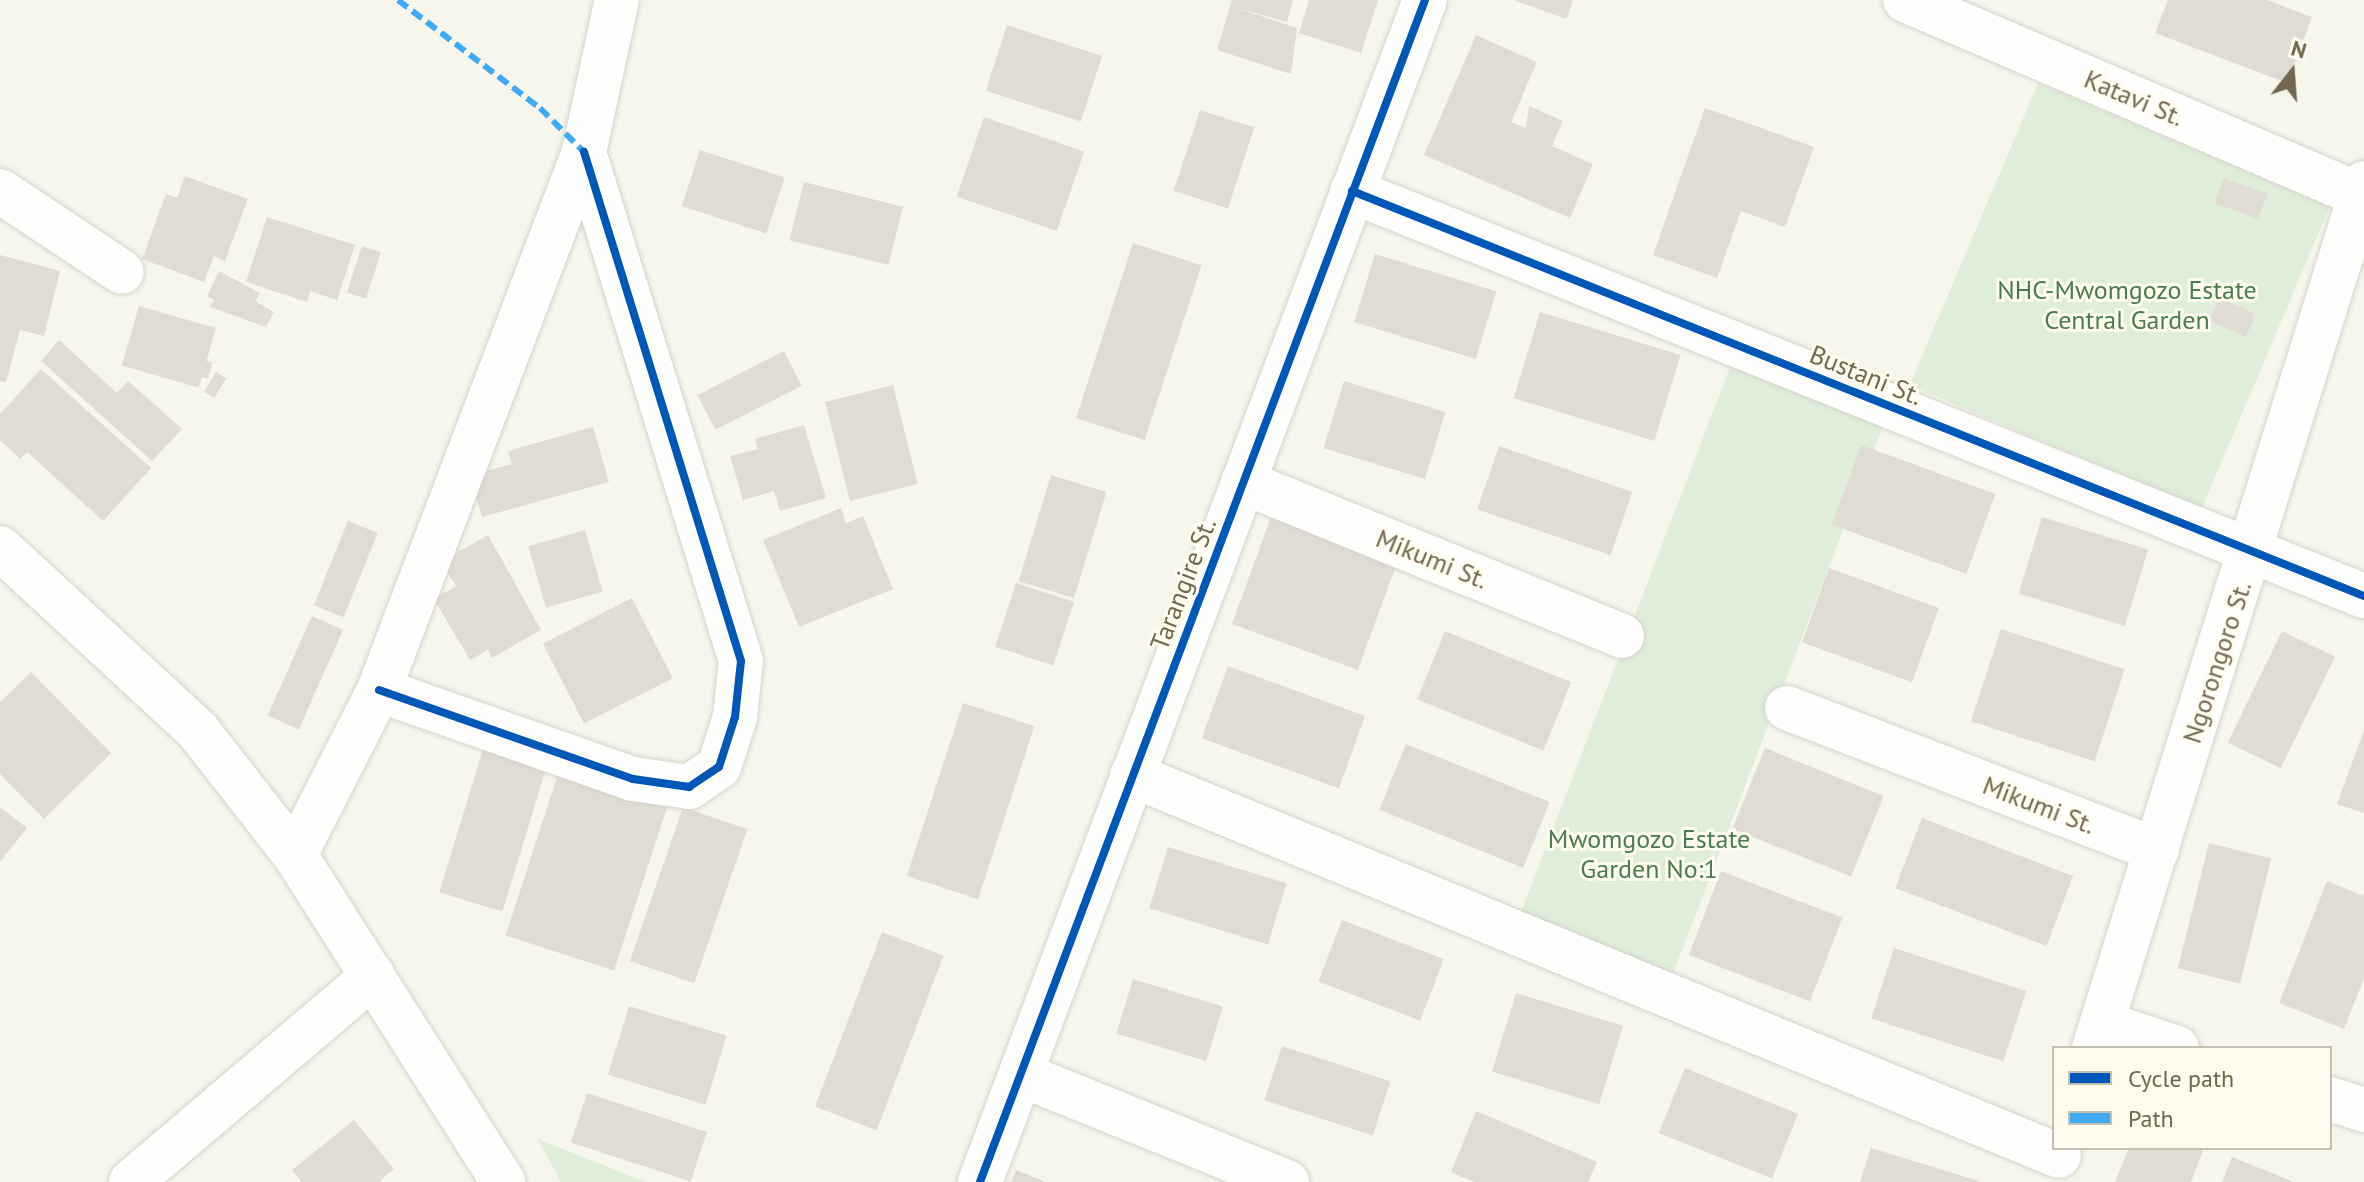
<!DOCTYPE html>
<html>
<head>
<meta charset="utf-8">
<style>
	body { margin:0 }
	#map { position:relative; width:2364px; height:1182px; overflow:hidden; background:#f6f6ed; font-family:"PT Sans",sans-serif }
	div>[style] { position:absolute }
	.green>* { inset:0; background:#deeed9; transform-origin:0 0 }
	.building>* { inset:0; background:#e0dcd3; transform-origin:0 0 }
	.roads { filter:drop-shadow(0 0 2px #d4d3ca) drop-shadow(0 0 2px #d4d3ca) }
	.minor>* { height:44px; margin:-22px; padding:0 22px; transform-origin:22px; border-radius:22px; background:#fefefc }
	.quiet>* { height:6px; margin-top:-3px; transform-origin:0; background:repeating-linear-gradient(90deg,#3fa9f5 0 12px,transparent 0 18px) }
	.cycleway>* { height:8px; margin:-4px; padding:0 4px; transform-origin:4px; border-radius:4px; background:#0057b8 }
	span { translate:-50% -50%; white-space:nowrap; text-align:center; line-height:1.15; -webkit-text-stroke:6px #fdfcef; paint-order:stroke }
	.street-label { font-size:26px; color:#72674f }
	.park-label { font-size:26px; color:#4b7c4d }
	.legend { position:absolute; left:2052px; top:1046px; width:280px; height:104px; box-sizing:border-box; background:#fdfcef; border:2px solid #c5c0af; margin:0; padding:10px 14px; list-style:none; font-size:24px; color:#72674f }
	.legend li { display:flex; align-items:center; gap:16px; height:40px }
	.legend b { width:40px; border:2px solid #c5c0af }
	.north { position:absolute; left:2252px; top:32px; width:80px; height:80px; -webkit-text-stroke:6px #fdfcef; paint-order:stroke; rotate:17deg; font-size:22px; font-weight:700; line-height:32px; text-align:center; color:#72674f }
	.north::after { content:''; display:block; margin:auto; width:28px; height:36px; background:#72674f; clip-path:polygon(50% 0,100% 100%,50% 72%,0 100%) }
</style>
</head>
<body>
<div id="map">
	<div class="green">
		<i style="left:2038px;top:83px;width:317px;height:328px;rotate:23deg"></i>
		<i style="left:1734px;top:357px;width:164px;height:600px;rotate:21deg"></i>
		<i style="clip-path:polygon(538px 1139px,646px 1182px,561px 1182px)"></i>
	</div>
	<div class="building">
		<i style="clip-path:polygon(1232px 0,1293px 0,1287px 22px,1237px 8px,1297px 28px,1291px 74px,1217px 50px)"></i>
		<i style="clip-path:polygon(1309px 0,1378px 0,1361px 53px,1299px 33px)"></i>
		<i style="clip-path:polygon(1514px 0,1573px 0,1566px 19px)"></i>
		<i style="clip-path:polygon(2168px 0,2267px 0,2312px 17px,2287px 83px,2155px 33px)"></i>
		<i style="left:1007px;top:25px;width:100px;height:69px;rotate:18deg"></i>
		<i style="clip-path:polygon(1476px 35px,1537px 62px,1511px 122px,1526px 128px,1529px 106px,1563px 121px,1552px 146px,1593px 164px,1570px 218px,1424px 155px)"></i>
		<i style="clip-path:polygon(1705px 108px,1814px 147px,1785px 227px,1741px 211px,1717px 278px,1653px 255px)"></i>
		<i style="left:1200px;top:110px;width:57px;height:85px;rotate:18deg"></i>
		<i style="left:984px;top:117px;width:106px;height:84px;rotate:19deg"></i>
		<i style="left:700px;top:150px;width:89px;height:59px;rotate:18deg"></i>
		<i style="clip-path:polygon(185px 176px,248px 199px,225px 261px,214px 256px,204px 282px,142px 259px,166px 194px,177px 198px)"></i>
		<i style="left:2224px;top:178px;width:46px;height:27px;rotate:20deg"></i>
		<i style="left:804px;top:182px;width:102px;height:60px;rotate:14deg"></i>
		<i style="clip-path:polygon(267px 217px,355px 245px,337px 300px,310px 291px,307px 302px,246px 282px)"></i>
		<i style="left:1133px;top:243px;width:72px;height:184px;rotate:18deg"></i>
		<i style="left:362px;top:246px;width:20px;height:49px;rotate:18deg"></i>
		<i style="left:1375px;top:254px;width:127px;height:71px;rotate:17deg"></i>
		<i style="clip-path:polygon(0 255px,60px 271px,44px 336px,20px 330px,6px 382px,0 381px)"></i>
		<i style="clip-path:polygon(219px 271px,260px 293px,255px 301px,274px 312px,266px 327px,210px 307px,214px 300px,207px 296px)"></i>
		<i style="left:2219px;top:298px;width:40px;height:25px;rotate:23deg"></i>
		<i style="left:139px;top:306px;width:80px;height:62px;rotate:16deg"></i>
		<i style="left:1540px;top:312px;width:147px;height:90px;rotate:17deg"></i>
		<i style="clip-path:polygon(59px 340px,117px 393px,128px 381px,182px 429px,152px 461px,41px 361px)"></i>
		<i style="left:784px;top:351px;width:39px;height:97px;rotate:63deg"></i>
		<i style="left:204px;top:360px;width:9px;height:17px;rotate:18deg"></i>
		<i style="clip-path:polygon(41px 369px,151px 468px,103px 521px,27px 452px,20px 459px,0 440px,0 414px)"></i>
		<i style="left:216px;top:372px;width:12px;height:23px;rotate:31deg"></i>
		<i style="left:1344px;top:381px;width:106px;height:70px;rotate:17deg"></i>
		<i style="left:893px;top:385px;width:102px;height:70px;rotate:76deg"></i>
		<i style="clip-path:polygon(804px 425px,826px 498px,780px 511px,774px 491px,743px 500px,730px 456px,758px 449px,755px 439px)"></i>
		<i style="clip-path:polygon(593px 427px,609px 482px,482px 517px,470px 475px,512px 464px,508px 451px)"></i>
		<i style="left:1861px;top:445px;width:143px;height:85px;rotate:20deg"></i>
		<i style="left:1499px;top:446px;width:141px;height:67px;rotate:19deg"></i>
		<i style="left:1051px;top:475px;width:58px;height:111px;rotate:17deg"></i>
		<i style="clip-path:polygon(841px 508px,846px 523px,863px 516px,893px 589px,799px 627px,763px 540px)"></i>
		<i style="left:1271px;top:517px;width:134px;height:114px;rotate:20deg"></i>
		<i style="left:2042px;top:517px;width:111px;height:80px;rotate:17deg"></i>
		<i style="left:348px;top:521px;width:32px;height:91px;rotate:22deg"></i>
		<i style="left:585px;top:530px;width:64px;height:59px;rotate:74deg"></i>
		<i style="clip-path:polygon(488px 535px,541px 630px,492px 658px,488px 650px,470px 660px,434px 599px,456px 586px,441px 562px)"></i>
		<i style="left:1829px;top:568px;width:117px;height:79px;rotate:20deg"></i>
		<i style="left:1016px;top:583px;width:61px;height:67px;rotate:18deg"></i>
		<i style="left:632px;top:598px;width:90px;height:100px;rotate:63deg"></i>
		<i style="left:312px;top:616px;width:34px;height:109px;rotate:24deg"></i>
		<i style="left:2001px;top:629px;width:130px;height:97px;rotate:18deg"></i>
		<i style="left:1445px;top:631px;width:136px;height:74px;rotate:22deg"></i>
		<i style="left:2282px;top:631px;width:59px;height:124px;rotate:26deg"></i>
		<i style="left:1228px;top:666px;width:146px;height:77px;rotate:20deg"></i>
		<i style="clip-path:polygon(31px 672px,111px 753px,44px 819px,0 774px,0 702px)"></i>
		<i style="left:963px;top:703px;width:75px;height:182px;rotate:18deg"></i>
		<i style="clip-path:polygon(2364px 730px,2364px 813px,2337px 804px)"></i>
		<i style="left:1406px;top:744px;width:155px;height:71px;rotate:22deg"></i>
		<i style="left:484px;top:746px;width:66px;height:153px;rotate:17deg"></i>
		<i style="left:1765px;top:748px;width:128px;height:87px;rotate:22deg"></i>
		<i style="left:560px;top:768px;width:114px;height:176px;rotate:18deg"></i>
		<i style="clip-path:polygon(0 807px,27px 828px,0 862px)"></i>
		<i style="left:683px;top:807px;width:68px;height:163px;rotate:19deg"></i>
		<i style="left:1922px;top:818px;width:162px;height:75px;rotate:21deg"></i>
		<i style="left:2209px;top:843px;width:64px;height:129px;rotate:14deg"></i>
		<i style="left:1168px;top:847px;width:124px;height:64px;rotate:17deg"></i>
		<i style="left:1721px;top:871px;width:130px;height:90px;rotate:21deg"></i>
		<i style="clip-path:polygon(2327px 881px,2364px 896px,2364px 978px,2344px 1029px,2279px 1003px)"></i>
		<i style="left:1342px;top:920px;width:109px;height:66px;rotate:21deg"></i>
		<i style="left:882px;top:932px;width:66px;height:187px;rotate:21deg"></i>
		<i style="left:1894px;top:948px;width:139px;height:74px;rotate:18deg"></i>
		<i style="left:1133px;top:979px;width:94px;height:57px;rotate:17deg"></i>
		<i style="left:1516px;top:993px;width:112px;height:82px;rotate:17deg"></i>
		<i style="left:629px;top:1006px;width:102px;height:72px;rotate:17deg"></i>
		<i style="left:1282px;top:1046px;width:114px;height:57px;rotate:18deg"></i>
		<i style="left:1685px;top:1068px;width:122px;height:70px;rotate:22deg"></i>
		<i style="left:587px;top:1093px;width:126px;height:52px;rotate:18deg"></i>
		<i style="clip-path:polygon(1476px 1111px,1597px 1162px,1588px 1182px,1474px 1182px,1451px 1172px)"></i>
		<i style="clip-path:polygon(354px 1120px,394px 1169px,378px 1182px,302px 1182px,292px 1170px)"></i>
		<i style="clip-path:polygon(1871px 1148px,1979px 1181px,1979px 1182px,1860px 1182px)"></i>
		<i style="clip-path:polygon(2129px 1148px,2204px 1148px,2191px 1182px,2115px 1182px)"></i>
		<i style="clip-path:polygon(2232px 1157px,2294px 1182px,2222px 1182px)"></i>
		<i style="clip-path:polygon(1016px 1170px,1046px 1182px,1011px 1182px)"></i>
	</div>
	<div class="roads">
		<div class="minor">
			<i style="left:1905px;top:0;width:499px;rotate:23.2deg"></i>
			<i style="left:0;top:191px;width:146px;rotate:33.6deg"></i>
			<i style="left:1352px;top:191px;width:1090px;rotate:21.81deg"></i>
			<i style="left:1243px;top:482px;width:409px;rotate:22.1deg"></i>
			<i style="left:0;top:548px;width:270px;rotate:42.7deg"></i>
			<i style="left:198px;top:731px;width:157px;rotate:52deg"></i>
			<i style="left:295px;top:855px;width:388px;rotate:57.5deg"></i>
			<i style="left:379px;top:690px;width:269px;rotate:19.3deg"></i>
			<i style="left:633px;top:779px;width:57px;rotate:8.1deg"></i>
			<i style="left:689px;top:787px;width:36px;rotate:-34deg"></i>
			<i style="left:719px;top:767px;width:52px;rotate:-72.3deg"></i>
			<i style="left:735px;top:717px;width:56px;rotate:-83.9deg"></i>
			<i style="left:741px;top:661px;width:533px;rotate:-107.14deg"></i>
			<i style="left:1787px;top:708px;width:396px;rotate:21deg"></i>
			<i style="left:1132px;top:775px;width:1002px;rotate:22.34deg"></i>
			<i style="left:295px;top:855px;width:185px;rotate:-63deg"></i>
			<i style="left:379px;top:690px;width:576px;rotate:-69.14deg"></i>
			<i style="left:584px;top:152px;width:156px;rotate:-77.8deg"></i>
			<i style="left:2102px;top:1023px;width:79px;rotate:18.4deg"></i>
			<i style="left:2094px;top:1048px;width:906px;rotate:-72.66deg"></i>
			<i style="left:1022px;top:1075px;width:286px;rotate:22deg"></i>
			<i style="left:2330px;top:1099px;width:36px;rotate:18deg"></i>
			<i style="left:131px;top:1182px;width:318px;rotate:-40.4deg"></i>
			<i style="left:980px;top:1182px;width:1263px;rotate:-69.37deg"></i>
		</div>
	</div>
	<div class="quiet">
		<i style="left:398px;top:0;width:178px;rotate:37.3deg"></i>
		<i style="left:540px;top:108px;width:62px;rotate:45deg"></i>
	</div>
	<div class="cycleway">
		<i style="left:1352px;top:191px;width:1090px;rotate:21.81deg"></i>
		<i style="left:379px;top:690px;width:269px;rotate:19.3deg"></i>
		<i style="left:633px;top:779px;width:57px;rotate:8.1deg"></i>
		<i style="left:689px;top:787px;width:36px;rotate:-34deg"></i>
		<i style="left:719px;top:767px;width:52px;rotate:-72.3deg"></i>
		<i style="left:735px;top:717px;width:56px;rotate:-83.9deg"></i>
		<i style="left:741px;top:661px;width:533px;rotate:-107.14deg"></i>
		<i style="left:980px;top:1182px;width:1263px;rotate:-69.37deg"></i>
	</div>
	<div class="street-label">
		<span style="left:2134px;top:98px;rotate:23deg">Katavi St.</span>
		<span style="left:1866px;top:375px;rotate:22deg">Bustani St.</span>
		<span style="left:1432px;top:559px;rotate:22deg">Mikumi St.</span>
		<span style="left:1183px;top:584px;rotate:-69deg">Tarangire St.</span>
		<span style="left:2217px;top:662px;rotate:-72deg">Ngorongoro St.</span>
		<span style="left:2039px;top:805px;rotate:21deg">Mikumi St.</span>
	</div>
	<div class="park-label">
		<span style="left:2127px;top:305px">NHC-Mwomgozo Estate<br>Central Garden</span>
		<span style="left:1649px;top:854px">Mwomgozo Estate<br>Garden No:1</span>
	</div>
	<ul class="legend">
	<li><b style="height:10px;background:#0057b8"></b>Cycle path</li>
	<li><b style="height:10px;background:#3fa9f5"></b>Path</li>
	</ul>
	<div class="north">N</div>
</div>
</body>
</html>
